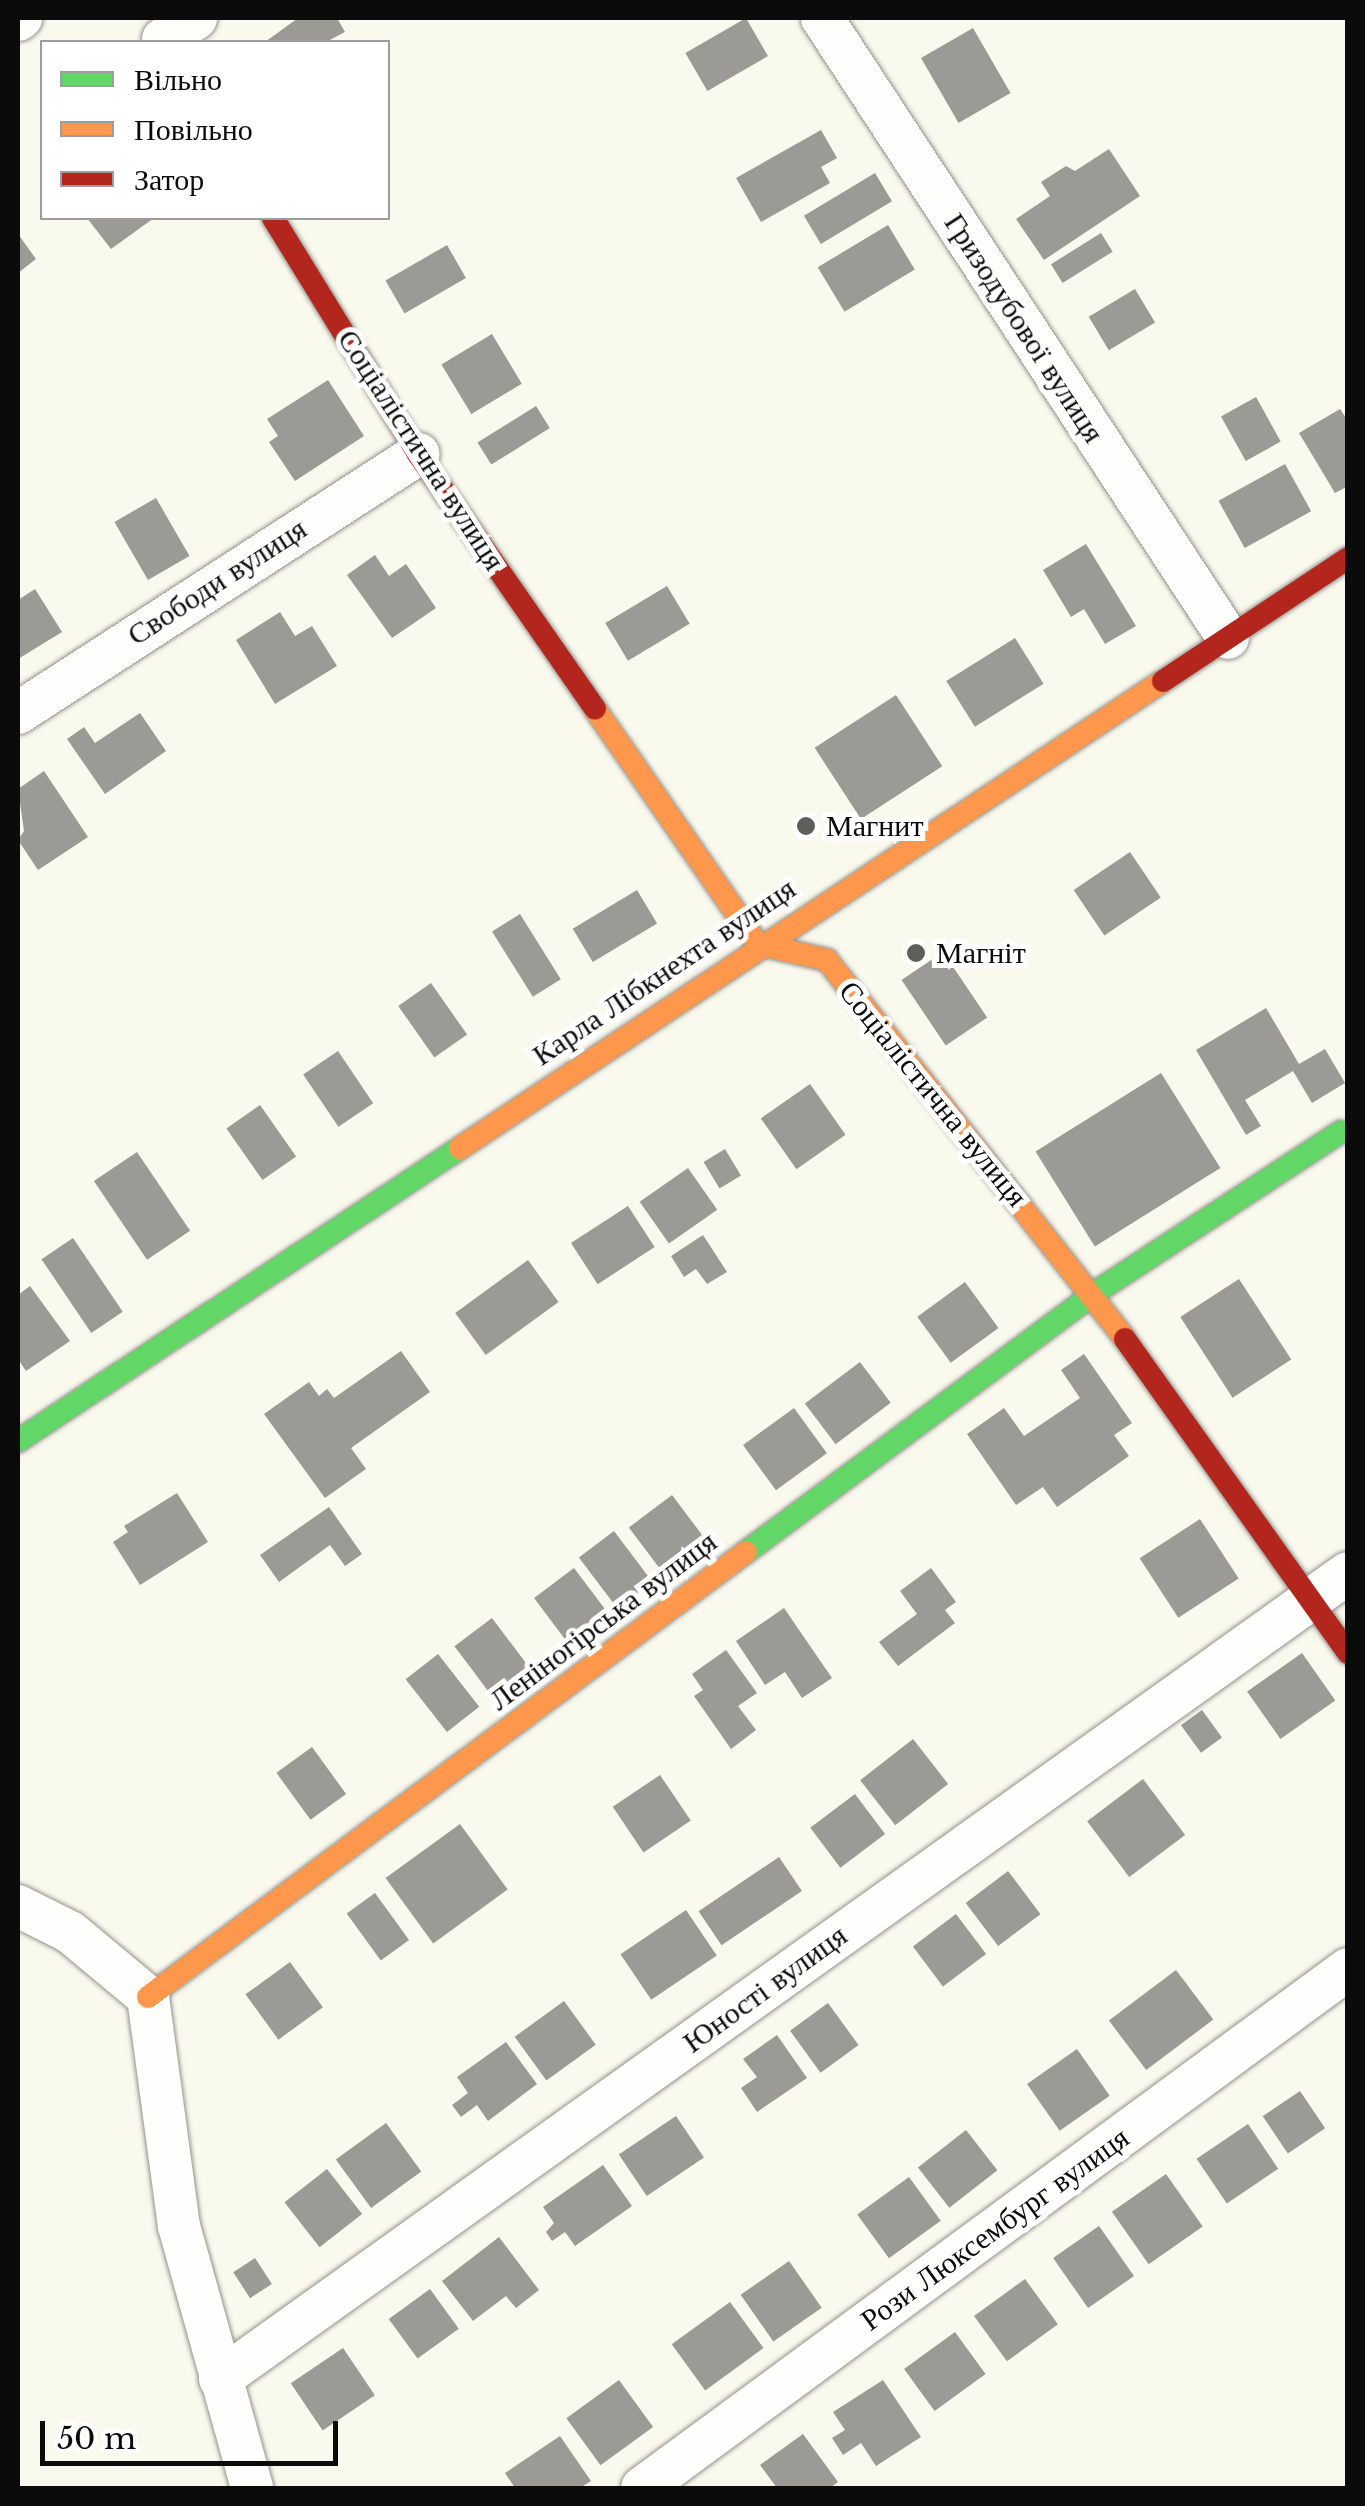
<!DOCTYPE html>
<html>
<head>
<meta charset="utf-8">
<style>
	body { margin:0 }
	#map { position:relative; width:1365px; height:2506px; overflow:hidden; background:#faf9ed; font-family:"Libre Baskerville",serif }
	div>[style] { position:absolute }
	.building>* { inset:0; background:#9c9a94; transform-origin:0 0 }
	.roads { filter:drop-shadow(0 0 2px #93928d) drop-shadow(0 0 2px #93928d) }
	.street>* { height:42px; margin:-21px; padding:0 21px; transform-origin:21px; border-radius:21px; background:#fefefc }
	.fast>* { height:22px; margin:-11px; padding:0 11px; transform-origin:11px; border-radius:11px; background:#63d668 }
	.slow>* { height:22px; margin:-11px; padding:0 11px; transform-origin:11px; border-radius:11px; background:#ff974d }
	.jam>* { height:22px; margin:-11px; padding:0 11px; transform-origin:11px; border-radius:11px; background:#b3261e }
	.dots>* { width:28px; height:28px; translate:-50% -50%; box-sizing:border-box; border:5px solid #fff; border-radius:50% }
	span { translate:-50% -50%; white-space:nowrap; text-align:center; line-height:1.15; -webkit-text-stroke:10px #fff; paint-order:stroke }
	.street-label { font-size:30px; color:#0b0b0b }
	.poi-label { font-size:30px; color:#0b0b0b }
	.left { translate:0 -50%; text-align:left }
	.frame { position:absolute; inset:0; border:20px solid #0b0b0b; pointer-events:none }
	.legend { position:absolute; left:40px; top:40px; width:350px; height:180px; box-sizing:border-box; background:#fff; border:2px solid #9d9d9d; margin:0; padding:12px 18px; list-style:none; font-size:30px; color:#0b0b0b }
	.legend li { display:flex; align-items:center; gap:20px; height:50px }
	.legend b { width:50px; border:2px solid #9d9d9d }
	.scale { position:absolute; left:40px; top:2421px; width:298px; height:45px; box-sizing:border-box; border:5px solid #0b0b0b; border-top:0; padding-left:12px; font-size:30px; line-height:35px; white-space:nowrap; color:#0b0b0b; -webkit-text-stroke:8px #fff; paint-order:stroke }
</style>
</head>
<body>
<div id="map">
	<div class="building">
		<i style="clip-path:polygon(298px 18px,337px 18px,345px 32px,326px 42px,265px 42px)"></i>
		<i style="left:746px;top:18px;width:44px;height:70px;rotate:60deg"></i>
		<i style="left:973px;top:28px;width:75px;height:60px;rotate:60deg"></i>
		<i style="clip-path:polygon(821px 130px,837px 158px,821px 167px,830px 183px,761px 222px,736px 178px)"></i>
		<i style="clip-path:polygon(1109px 149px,1140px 196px,1044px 260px,1016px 219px,1050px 196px,1041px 182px,1066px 166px,1075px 171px)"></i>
		<i style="left:875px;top:173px;width:33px;height:83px;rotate:59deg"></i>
		<i style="clip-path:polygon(87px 218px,154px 218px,111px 249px)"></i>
		<i style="left:888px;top:225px;width:52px;height:82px;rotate:59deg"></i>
		<i style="left:1101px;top:233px;width:22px;height:59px;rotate:58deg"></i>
		<i style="clip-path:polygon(18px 234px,36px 259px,18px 273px)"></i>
		<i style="left:447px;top:245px;width:38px;height:71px;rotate:60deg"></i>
		<i style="left:1135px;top:289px;width:39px;height:54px;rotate:59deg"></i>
		<i style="left:492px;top:334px;width:58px;height:59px;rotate:59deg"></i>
		<i style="clip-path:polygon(328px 380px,364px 436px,295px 481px,269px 442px,278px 436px,267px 419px)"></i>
		<i style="left:1256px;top:397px;width:51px;height:40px;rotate:61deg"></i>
		<i style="left:536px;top:406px;width:26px;height:69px;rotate:58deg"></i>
		<i style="clip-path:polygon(1340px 409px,1348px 421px,1348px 486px,1335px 493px,1299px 433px)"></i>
		<i style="left:1285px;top:464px;width:54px;height:76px;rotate:61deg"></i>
		<i style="left:156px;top:498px;width:67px;height:48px;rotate:60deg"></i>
		<i style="clip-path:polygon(1086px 544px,1136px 626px,1105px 644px,1084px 609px,1071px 617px,1043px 570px)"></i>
		<i style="clip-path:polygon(375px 555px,389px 576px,406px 564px,436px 608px,392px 638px,347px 575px)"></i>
		<i style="left:667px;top:586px;width:44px;height:72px;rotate:59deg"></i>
		<i style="clip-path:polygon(35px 589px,62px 632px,18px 659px,18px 600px)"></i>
		<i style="clip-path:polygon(280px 612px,295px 636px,312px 626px,337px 666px,275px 704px,236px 640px)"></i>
		<i style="left:1015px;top:638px;width:54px;height:81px;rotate:58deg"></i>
		<i style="left:896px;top:695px;width:85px;height:97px;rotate:57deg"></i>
		<i style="clip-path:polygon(140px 713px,166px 751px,105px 794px,67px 739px,84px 727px,95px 743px)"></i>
		<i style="clip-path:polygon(44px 771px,88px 837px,38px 870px,18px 840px,24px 831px,18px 789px)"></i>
		<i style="left:1130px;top:852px;width:55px;height:68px;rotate:56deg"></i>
		<i style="left:637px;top:890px;width:39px;height:75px;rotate:59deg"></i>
		<i style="left:520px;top:914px;width:77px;height:33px;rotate:58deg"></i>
		<i style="left:943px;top:952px;width:79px;height:50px;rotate:56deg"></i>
		<i style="left:431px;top:983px;width:63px;height:40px;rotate:55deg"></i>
		<i style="clip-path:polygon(1266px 1008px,1299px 1064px,1325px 1049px,1345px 1083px,1312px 1103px,1293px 1071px,1245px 1100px,1261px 1126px,1246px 1135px,1196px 1050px)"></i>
		<i style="left:338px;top:1051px;width:63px;height:42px;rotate:56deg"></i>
		<i style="left:1161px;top:1073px;width:112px;height:148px;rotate:58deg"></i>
		<i style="left:810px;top:1084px;width:62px;height:60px;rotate:55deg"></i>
		<i style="left:260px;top:1105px;width:63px;height:41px;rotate:55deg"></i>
		<i style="left:725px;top:1149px;width:31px;height:25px;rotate:59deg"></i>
		<i style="left:137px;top:1152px;width:95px;height:52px;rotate:56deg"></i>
		<i style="left:688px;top:1168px;width:51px;height:59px;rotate:55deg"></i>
		<i style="left:628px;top:1206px;width:49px;height:68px;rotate:57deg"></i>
		<i style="clip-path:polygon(703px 1235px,727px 1272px,707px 1284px,696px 1269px,684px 1277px,671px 1256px)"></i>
		<i style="left:73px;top:1238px;width:89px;height:38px;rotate:56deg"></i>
		<i style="left:528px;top:1260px;width:52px;height:90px;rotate:54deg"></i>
		<i style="left:1239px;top:1279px;width:96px;height:70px;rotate:57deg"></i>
		<i style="left:965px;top:1282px;width:57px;height:59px;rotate:54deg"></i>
		<i style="clip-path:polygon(30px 1286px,70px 1341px,26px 1371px,18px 1359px,18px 1295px)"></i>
		<i style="clip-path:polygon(401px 1351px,430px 1392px,351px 1448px,366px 1469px,325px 1498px,264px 1414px,309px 1382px,319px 1396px,327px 1389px,334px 1398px)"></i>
		<i style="clip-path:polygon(1084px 1354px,1132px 1423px,1114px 1435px,1129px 1456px,1057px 1507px,1043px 1487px,1016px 1505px,967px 1434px,1004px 1408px,1024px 1436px,1080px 1398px,1061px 1370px)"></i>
		<i style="left:860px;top:1362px;width:51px;height:69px;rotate:53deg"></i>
		<i style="left:794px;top:1408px;width:56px;height:63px;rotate:54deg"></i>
		<i style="clip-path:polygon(177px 1493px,208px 1542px,140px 1585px,113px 1542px,128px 1532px,124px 1526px)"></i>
		<i style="left:672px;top:1495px;width:55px;height:54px;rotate:53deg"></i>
		<i style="clip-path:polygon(329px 1507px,362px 1554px,345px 1566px,330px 1545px,279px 1582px,260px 1555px)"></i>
		<i style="left:1200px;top:1519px;width:71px;height:72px;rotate:57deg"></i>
		<i style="left:614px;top:1531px;width:64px;height:44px;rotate:53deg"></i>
		<i style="left:574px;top:1568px;width:58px;height:50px;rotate:53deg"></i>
		<i style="clip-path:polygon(931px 1568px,956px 1602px,945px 1610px,955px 1623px,898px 1666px,879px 1642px,917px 1614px,900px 1591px)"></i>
		<i style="clip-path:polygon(784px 1608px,832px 1678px,802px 1698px,785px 1672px,765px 1685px,736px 1641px)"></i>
		<i style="left:492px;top:1618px;width:64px;height:47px;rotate:53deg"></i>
		<i style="clip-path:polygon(726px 1650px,757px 1693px,738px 1706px,756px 1730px,731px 1749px,694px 1696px,703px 1690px,692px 1674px)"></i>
		<i style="left:1302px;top:1653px;width:58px;height:67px;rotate:55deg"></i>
		<i style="left:438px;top:1654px;width:67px;height:41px;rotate:52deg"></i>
		<i style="left:1202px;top:1710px;width:34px;height:26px;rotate:54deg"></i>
		<i style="left:913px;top:1739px;width:57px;height:67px;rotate:52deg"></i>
		<i style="left:312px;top:1747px;width:58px;height:44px;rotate:54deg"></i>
		<i style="left:660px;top:1775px;width:55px;height:57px;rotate:56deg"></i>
		<i style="left:1143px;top:1779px;width:70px;height:70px;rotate:53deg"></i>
		<i style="left:855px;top:1794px;width:50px;height:56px;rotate:53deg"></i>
		<i style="left:460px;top:1824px;width:81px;height:92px;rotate:54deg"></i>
		<i style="left:779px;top:1857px;width:41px;height:97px;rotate:56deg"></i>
		<i style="left:1008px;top:1871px;width:54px;height:53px;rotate:53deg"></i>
		<i style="left:375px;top:1893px;width:58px;height:35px;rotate:54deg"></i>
		<i style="left:686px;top:1910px;width:55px;height:79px;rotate:56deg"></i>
		<i style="left:956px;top:1914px;width:50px;height:54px;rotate:53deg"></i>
		<i style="left:290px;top:1962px;width:56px;height:55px;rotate:54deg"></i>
		<i style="left:1176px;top:1970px;width:62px;height:84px;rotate:53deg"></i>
		<i style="left:564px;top:2001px;width:54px;height:61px;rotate:54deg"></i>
		<i style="left:828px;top:2003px;width:52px;height:47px;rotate:54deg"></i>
		<i style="clip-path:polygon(777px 2035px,807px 2078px,757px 2112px,741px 2088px,757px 2077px,743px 2059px)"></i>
		<i style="clip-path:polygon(506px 2042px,537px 2084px,488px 2121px,477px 2105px,461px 2117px,452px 2105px,468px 2093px,457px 2077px)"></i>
		<i style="left:1077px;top:2049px;width:57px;height:61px;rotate:55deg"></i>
		<i style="left:1300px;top:2091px;width:45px;height:45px;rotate:56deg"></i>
		<i style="left:676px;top:2116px;width:50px;height:69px;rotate:56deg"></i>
		<i style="left:386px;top:2123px;width:60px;height:62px;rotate:54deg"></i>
		<i style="left:1248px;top:2124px;width:54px;height:62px;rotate:56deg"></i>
		<i style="left:966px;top:2130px;width:51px;height:61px;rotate:52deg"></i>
		<i style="clip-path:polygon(603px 2165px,632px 2206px,575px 2246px,565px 2232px,552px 2241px,546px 2232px,554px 2223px,543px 2207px)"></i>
		<i style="left:327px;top:2169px;width:57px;height:54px;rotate:52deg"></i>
		<i style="left:1166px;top:2174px;width:64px;height:66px;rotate:55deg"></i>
		<i style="left:909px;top:2177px;width:54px;height:64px;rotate:54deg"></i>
		<i style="left:1099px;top:2226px;width:61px;height:56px;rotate:55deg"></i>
		<i style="clip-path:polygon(499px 2237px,539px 2290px,516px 2308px,506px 2296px,473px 2321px,442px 2281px)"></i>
		<i style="left:255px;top:2258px;width:31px;height:26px;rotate:57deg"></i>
		<i style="left:789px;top:2261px;width:57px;height:59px;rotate:55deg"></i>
		<i style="left:1025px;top:2279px;width:56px;height:63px;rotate:54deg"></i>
		<i style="left:430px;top:2289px;width:49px;height:51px;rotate:54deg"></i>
		<i style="left:730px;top:2302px;width:57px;height:72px;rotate:54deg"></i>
		<i style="left:955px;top:2332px;width:52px;height:63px;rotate:54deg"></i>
		<i style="left:343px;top:2348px;width:57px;height:63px;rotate:56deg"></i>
		<i style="left:619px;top:2380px;width:58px;height:65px;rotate:54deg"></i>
		<i style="clip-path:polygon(883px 2380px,921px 2437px,876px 2466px,861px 2443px,843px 2455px,832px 2438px,845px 2430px,833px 2412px)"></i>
		<i style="clip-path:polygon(803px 2434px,838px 2482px,830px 2488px,777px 2488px,760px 2465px)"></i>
		<i style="clip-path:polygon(560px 2436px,591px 2481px,580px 2488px,515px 2488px,505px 2473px)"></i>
	</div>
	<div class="roads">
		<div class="street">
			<i style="left:822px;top:18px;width:741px;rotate:56.78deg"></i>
			<i style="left:18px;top:20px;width:4px;rotate:-34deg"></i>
			<i style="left:163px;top:39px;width:39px;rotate:-32deg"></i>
			<i style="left:18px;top:713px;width:477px;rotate:-32.9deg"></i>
			<i style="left:18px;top:1906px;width:58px;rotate:26.6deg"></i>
			<i style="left:70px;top:1932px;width:102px;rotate:39.8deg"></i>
			<i style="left:148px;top:1997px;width:231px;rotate:82.3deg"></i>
			<i style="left:179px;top:2226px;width:272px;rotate:74.4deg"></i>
			<i style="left:220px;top:2379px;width:1386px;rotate:-35.55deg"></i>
			<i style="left:642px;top:2488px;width:876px;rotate:-36.32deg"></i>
		</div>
		<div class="fast">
			<i style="left:18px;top:1441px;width:530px;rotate:-33.54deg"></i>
			<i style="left:746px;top:1552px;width:432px;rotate:-36.6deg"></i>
			<i style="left:1093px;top:1294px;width:296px;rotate:-33.2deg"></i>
		</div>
		<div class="slow">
			<i style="left:595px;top:709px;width:286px;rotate:55.3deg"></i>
			<i style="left:758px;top:944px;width:71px;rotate:13.1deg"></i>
			<i style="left:827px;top:960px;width:482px;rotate:51.8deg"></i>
			<i style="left:460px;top:1148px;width:844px;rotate:-33.6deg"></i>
			<i style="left:148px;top:1997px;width:745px;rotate:-36.65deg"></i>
		</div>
		<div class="jam">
			<i style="left:273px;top:218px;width:277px;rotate:58.4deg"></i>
			<i style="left:418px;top:454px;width:310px;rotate:55.2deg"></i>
			<i style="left:1163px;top:681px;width:222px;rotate:-33.6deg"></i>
			<i style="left:1125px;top:1339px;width:385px;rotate:54.6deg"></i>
		</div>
	</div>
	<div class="dots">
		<i style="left:806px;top:826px;background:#5f5e5a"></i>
		<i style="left:916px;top:953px;background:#5f5e5a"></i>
	</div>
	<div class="street-label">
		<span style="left:1024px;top:328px;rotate:57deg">Гризодубової вулиця</span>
		<span style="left:421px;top:450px;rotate:57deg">Соціалістична вулиця</span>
		<span style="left:217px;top:582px;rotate:-33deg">Свободи вулиця</span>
		<span style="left:664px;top:972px;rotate:-34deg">Карла Лібкнехта вулиця</span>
		<span style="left:933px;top:1094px;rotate:51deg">Соціалістична вулиця</span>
		<span style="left:603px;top:1621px;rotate:-37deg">Леніногірська вулиця</span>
		<span style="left:765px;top:1989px;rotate:-36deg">Юності вулиця</span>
		<span style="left:995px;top:2229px;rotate:-36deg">Рози Люксембург вулиця</span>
	</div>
	<div class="poi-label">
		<span class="left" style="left:826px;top:826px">Магнит</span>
		<span class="left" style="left:936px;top:953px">Магніт</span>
	</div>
	<div class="frame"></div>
	<ul class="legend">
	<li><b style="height:12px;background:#63d668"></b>Вільно</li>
	<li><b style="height:12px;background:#ff974d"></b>Повільно</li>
	<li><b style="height:12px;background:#b3261e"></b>Затор</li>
	</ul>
	<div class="scale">50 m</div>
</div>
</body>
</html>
